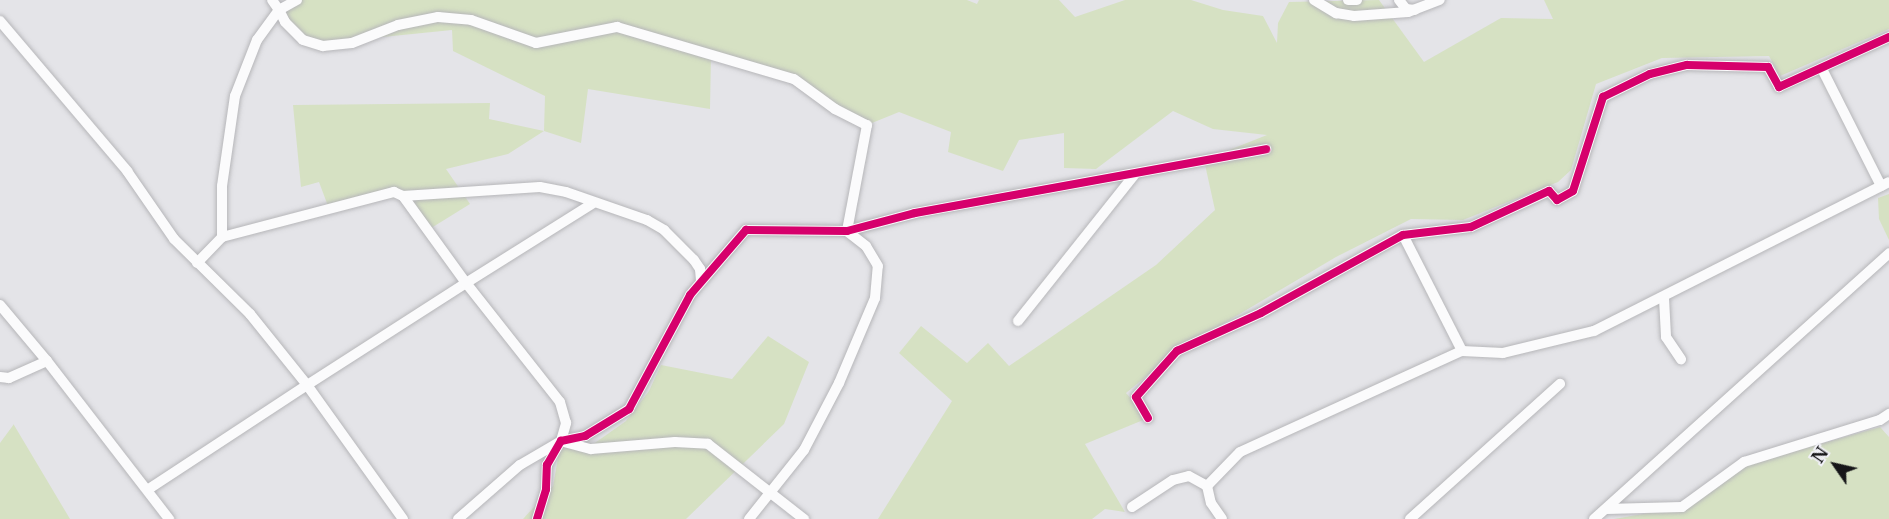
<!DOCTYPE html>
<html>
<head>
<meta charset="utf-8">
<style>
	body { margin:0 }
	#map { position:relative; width:1889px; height:519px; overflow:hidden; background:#e4e4e8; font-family:"Libre Baskerville",serif }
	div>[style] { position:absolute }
	.green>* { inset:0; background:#d6e1c3 }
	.roads { filter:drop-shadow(0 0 2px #b6b6b9) drop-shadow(0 0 2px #b6b6b9) }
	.minor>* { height:10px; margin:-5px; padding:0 5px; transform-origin:5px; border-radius:5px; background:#fbfbfc }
	.cycleway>* { height:8px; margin:-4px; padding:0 4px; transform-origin:4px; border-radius:4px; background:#d6006c }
	span { translate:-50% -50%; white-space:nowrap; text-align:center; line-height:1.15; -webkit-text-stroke:4.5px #f0f0f6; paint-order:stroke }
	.north { position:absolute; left:1805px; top:435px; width:60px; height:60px; -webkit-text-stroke:4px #f0f0f6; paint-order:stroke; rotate:304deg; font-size:16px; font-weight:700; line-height:24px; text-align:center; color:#161618 }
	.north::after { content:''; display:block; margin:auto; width:21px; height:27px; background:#161618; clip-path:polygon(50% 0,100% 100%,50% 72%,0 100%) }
</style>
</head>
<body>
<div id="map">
	<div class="green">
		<i style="clip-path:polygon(297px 0,967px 0,977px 4px,979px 0,1059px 0,1075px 17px,1125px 0,1191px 0,1223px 10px,1263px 16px,1277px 43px,1278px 23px,1289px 2px,1379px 0,1424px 62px,1501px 18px,1553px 19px,1544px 0,1889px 0,1889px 29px,1780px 76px,1769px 56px,1662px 58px,1596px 84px,1571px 170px,1558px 182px,1463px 220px,1411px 219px,1336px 257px,1177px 351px,1126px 393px,1148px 418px,1085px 444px,1125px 512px,1105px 509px,1092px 519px,878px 519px,952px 401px,899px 353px,921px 326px,967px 363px,988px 343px,1009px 366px,1156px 265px,1215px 210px,1204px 160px,1267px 135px,1213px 129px,1173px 111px,1096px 169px,1064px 168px,1064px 133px,1019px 140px,1003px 171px,948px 152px,951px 132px,899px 112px,867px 125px,814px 91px,711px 55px,710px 109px,588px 89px,581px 143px,544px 131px,508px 154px,446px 169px,470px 204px,428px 230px,404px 196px,328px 206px,319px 182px,301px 187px,293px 105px,490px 103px,489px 119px,544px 131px,545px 96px,453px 51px,452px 30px,313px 44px,279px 10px)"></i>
		<i style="clip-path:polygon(1889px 194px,1889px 240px,1879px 219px,1878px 198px)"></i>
		<i style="clip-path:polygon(768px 336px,809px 362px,784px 424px,686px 519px,523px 519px,553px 486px,561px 441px,592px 445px,626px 421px,649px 391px,661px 365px,732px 379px)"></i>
		<i style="clip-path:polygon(14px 424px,14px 425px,70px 519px,0 519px,0 443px)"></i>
		<i style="clip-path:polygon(1880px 427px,1889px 437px,1889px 519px,1614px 519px,1682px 507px,1750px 464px)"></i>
	</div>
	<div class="roads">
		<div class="minor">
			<i style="left:297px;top:0;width:21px;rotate:151deg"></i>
			<i style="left:279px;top:10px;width:13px;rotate:63deg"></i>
			<i style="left:285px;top:22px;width:25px;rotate:45deg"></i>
			<i style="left:303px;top:40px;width:21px;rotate:17deg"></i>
			<i style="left:323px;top:46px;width:29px;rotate:-6deg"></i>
			<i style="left:352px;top:43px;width:49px;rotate:-21.4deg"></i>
			<i style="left:398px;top:25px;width:41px;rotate:-11.3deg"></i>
			<i style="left:438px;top:17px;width:33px;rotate:5deg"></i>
			<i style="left:471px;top:20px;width:69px;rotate:19.5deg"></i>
			<i style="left:536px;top:43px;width:83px;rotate:-11.2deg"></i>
			<i style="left:617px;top:27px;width:184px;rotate:16.4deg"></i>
			<i style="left:794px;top:79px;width:51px;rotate:36.2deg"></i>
			<i style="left:835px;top:109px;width:36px;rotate:27deg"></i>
			<i style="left:867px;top:125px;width:108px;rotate:100.7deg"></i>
			<i style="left:1314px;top:0;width:26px;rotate:31deg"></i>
			<i style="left:1336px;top:13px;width:18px;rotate:9deg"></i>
			<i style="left:1354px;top:16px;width:54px;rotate:-4.2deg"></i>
			<i style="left:1408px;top:12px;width:34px;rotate:-21deg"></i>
			<i style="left:1348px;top:0;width:9px"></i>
			<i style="left:1399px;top:0;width:11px;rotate:52deg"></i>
			<i style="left:1406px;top:9px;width:9px;rotate:6deg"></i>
			<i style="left:0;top:21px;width:197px;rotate:49.7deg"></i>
			<i style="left:127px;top:171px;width:83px;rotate:55.3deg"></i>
			<i style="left:174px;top:239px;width:107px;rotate:44.6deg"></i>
			<i style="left:250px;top:314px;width:91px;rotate:51.2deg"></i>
			<i style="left:307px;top:385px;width:191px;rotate:146.7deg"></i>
			<i style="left:1822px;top:69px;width:131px;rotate:63.2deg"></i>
			<i style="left:403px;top:196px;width:137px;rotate:-3.8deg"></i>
			<i style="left:540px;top:187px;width:26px;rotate:11deg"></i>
			<i style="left:566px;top:192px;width:86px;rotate:19.1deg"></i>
			<i style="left:647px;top:220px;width:20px;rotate:30deg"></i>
			<i style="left:664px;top:230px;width:42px;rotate:45deg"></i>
			<i style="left:694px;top:260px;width:11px;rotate:56deg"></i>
			<i style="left:700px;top:269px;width:12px;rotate:85deg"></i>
			<i style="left:1403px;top:235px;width:130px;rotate:63deg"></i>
			<i style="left:222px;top:237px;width:178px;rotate:-14.7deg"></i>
			<i style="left:394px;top:192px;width:10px;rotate:24deg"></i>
			<i style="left:403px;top:196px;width:107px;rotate:54.1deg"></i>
			<i style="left:466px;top:283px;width:189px;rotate:147.3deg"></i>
			<i style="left:307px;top:385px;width:165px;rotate:54.4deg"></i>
			<i style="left:197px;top:263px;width:36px;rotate:-46deg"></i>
			<i style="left:222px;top:237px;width:51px;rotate:-90deg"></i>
			<i style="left:222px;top:186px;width:91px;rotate:-81.8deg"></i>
			<i style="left:235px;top:96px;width:60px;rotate:-68.6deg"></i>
			<i style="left:257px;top:40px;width:37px;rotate:-54deg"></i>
			<i style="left:279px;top:10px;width:12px;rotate:-125deg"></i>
			<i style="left:1664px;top:298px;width:39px;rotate:87deg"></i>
			<i style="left:1666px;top:337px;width:27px;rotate:56deg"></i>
			<i style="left:0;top:305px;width:73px;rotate:50deg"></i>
			<i style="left:47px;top:361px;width:42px;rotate:155.9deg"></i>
			<i style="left:9px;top:378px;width:9px;rotate:-174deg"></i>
			<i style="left:1018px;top:321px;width:186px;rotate:-51.5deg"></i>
			<i style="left:47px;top:361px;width:200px;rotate:52.3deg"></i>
			<i style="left:1148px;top:418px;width:24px;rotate:-120deg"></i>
			<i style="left:1136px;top:397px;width:62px;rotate:-48.3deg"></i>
			<i style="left:1177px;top:351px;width:92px;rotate:-24.3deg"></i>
			<i style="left:1261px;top:313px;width:162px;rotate:-28.8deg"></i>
			<i style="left:1403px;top:235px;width:68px;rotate:-6.7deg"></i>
			<i style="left:1471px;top:227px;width:86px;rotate:-24.8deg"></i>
			<i style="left:1549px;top:191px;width:12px;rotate:48deg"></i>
			<i style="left:1557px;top:200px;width:18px;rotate:-29deg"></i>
			<i style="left:1573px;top:191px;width:99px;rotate:-72.3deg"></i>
			<i style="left:1603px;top:97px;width:52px;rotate:-26.1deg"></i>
			<i style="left:1650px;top:74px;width:38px;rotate:-14deg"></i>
			<i style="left:1687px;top:65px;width:81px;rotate:1.4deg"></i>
			<i style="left:1768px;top:67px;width:23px;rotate:61deg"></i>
			<i style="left:1779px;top:87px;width:121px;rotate:-24.4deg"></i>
			<i style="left:564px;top:442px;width:28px;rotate:15deg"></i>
			<i style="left:591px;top:449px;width:84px;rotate:-4.8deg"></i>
			<i style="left:675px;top:442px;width:33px;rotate:3deg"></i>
			<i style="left:708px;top:444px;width:122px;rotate:38deg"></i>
			<i style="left:1207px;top:486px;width:17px;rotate:77deg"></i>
			<i style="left:1211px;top:503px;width:19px;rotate:55deg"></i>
			<i style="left:1132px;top:507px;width:49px;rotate:-33.4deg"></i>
			<i style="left:1173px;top:480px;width:16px;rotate:-14deg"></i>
			<i style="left:1189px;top:476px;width:21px;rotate:29deg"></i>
			<i style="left:1207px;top:486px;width:47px;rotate:-45.9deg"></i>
			<i style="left:1240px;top:452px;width:244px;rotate:-24.5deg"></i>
			<i style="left:1462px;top:351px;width:41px;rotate:2.8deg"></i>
			<i style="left:1503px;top:353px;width:94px;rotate:-13.6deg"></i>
			<i style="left:1594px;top:331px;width:330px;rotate:-26.8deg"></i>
			<i style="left:1606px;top:509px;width:76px;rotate:-1.5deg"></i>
			<i style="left:1682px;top:507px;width:77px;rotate:-36deg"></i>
			<i style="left:1744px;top:462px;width:142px;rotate:-17.2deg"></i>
			<i style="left:1880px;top:420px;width:11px;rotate:-34deg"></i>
			<i style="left:458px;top:519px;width:82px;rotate:-41.1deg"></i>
			<i style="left:520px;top:465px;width:48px;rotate:-30.3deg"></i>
			<i style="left:561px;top:441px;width:19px;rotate:-74deg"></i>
			<i style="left:566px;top:423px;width:22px;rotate:-106deg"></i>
			<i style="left:560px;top:402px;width:152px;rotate:-128.3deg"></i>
			<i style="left:466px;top:283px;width:149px;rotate:-32.1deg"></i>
			<i style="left:537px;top:519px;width:31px;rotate:-73deg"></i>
			<i style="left:546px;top:489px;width:24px;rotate:-88deg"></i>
			<i style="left:547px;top:465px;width:28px;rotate:-60deg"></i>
			<i style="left:561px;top:441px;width:25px;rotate:-12deg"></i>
			<i style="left:585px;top:436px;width:52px;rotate:-31.5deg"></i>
			<i style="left:629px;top:409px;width:129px;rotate:-61.8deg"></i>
			<i style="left:690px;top:295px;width:86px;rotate:-49.3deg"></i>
			<i style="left:746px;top:230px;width:101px;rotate:0.6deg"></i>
			<i style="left:847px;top:231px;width:70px;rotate:-14.8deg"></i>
			<i style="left:915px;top:213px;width:357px;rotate:-10.3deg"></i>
			<i style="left:749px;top:519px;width:88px;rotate:-51.4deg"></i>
			<i style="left:804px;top:450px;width:76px;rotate:-62.4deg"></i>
			<i style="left:839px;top:383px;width:92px;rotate:-67deg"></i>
			<i style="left:875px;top:298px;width:32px;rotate:-85deg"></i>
			<i style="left:878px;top:266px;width:23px;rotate:-121deg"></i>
			<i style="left:866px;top:246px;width:24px;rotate:-142deg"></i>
			<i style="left:1410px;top:519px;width:202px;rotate:-42deg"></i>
			<i style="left:1594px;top:519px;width:397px;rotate:-42deg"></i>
		</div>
	</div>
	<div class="cycleway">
		<i style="left:1148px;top:418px;width:24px;rotate:-120deg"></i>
		<i style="left:1136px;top:397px;width:62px;rotate:-48.3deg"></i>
		<i style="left:1177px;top:351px;width:92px;rotate:-24.3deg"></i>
		<i style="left:1261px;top:313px;width:162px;rotate:-28.8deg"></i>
		<i style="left:1403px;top:235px;width:68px;rotate:-6.7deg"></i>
		<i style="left:1471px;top:227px;width:86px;rotate:-24.8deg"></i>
		<i style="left:1549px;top:191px;width:12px;rotate:48deg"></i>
		<i style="left:1557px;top:200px;width:18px;rotate:-29deg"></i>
		<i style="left:1573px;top:191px;width:99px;rotate:-72.3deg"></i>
		<i style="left:1603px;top:97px;width:52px;rotate:-26.1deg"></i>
		<i style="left:1650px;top:74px;width:38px;rotate:-14deg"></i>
		<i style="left:1687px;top:65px;width:81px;rotate:1.4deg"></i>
		<i style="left:1768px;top:67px;width:23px;rotate:61deg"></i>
		<i style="left:1779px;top:87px;width:121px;rotate:-24.4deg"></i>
		<i style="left:537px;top:519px;width:31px;rotate:-73deg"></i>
		<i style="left:546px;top:489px;width:24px;rotate:-88deg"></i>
		<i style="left:547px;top:465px;width:28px;rotate:-60deg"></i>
		<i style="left:561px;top:441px;width:25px;rotate:-12deg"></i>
		<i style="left:585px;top:436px;width:52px;rotate:-31.5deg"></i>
		<i style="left:629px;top:409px;width:129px;rotate:-61.8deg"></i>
		<i style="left:690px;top:295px;width:86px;rotate:-49.3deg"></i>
		<i style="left:746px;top:230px;width:101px;rotate:0.6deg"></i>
		<i style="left:847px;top:231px;width:70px;rotate:-14.8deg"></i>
		<i style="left:915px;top:213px;width:357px;rotate:-10.3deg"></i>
	</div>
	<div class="north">N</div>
</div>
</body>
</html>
